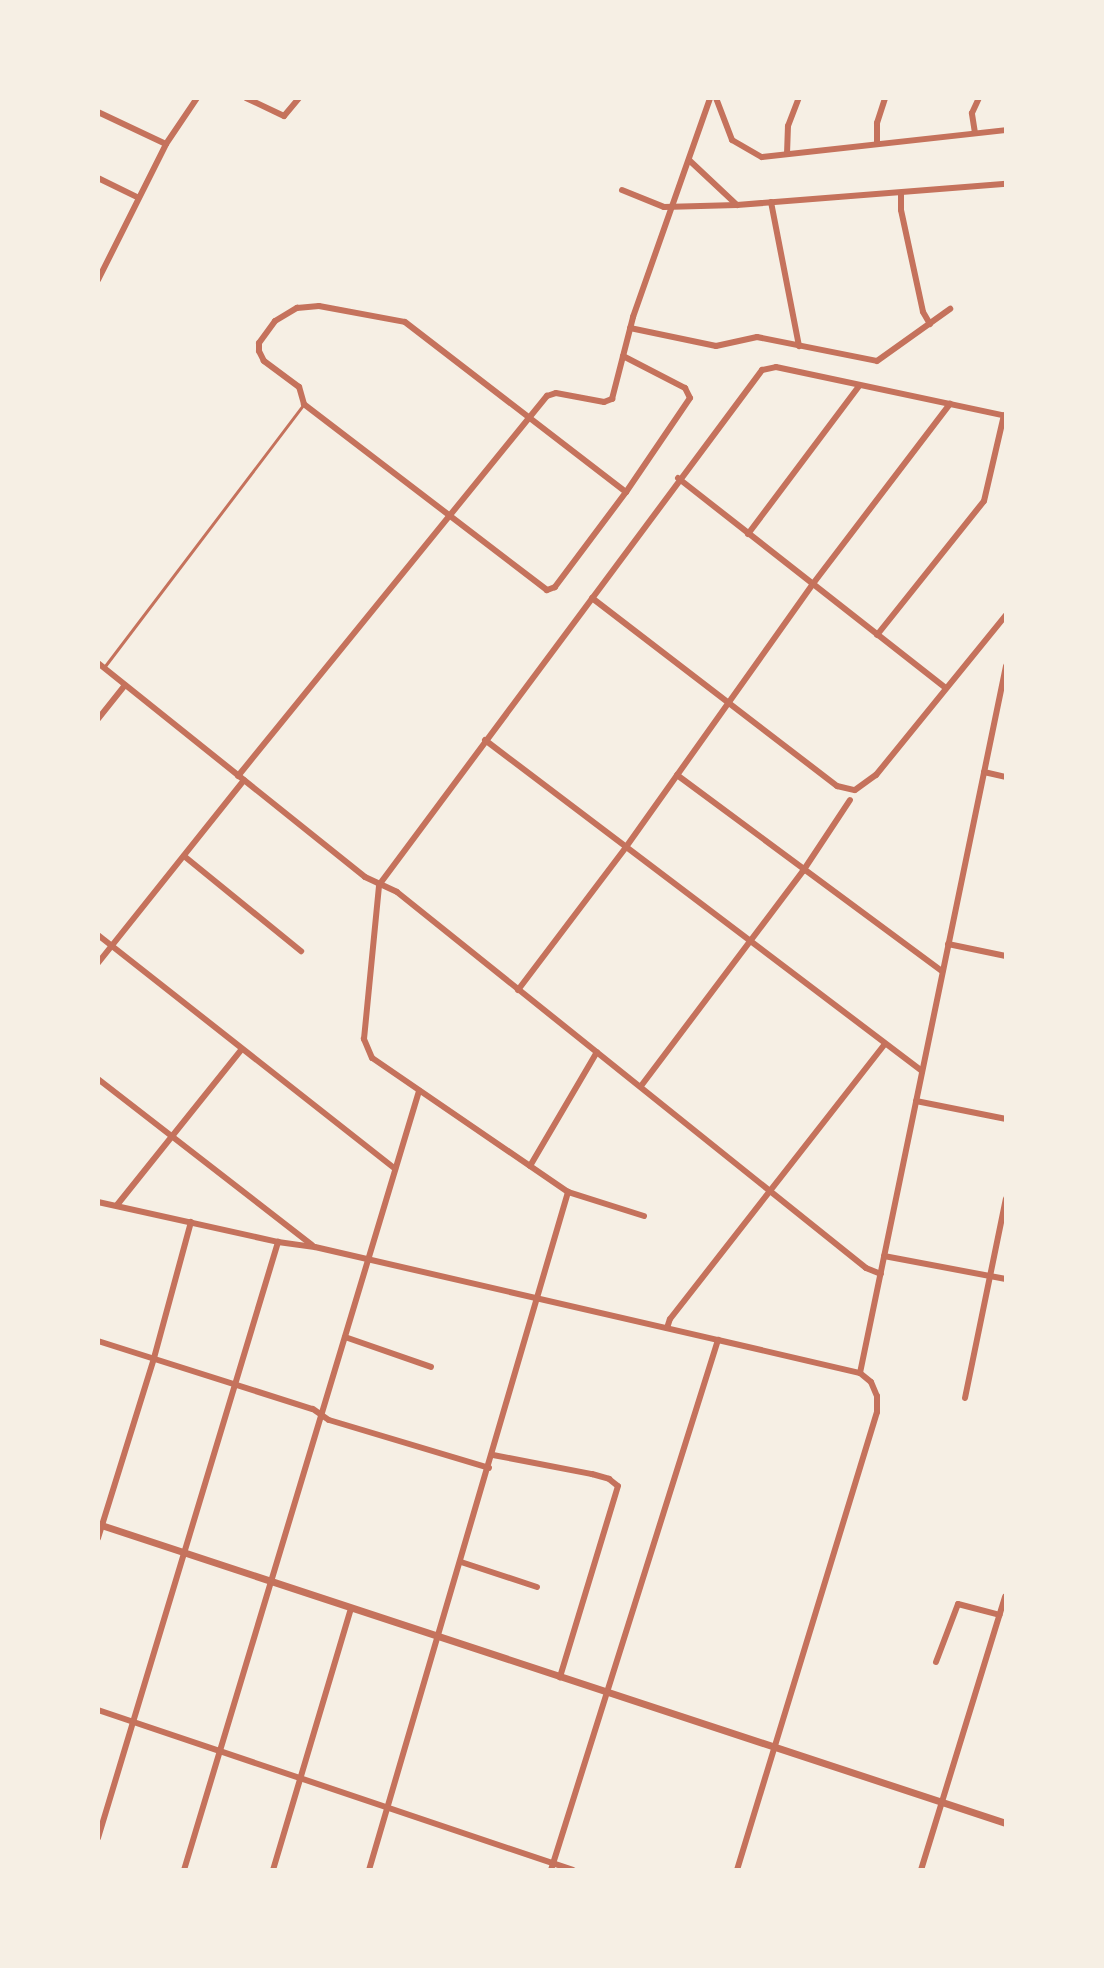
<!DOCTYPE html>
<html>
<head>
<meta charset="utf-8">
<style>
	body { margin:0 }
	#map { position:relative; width:1104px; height:1968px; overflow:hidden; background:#f6efe4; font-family:"PT Serif",serif }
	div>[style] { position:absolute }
	.service>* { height:3px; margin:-1.5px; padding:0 1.5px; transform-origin:1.5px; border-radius:1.5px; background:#c5725c }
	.minor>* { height:6px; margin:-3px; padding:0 3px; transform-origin:3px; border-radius:3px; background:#c5725c }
	.tertiary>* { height:7px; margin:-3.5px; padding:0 3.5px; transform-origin:3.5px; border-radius:3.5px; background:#c5725c }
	span { translate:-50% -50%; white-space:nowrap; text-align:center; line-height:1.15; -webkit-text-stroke:8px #f6efe4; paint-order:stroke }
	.frame { position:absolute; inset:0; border:100px solid #f6efe4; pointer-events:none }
</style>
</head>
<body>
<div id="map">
	<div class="service">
		<i style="left:105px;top:666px;width:329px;rotate:-52.8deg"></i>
	</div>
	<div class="minor">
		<i style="left:246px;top:98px;width:42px;rotate:25.3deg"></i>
		<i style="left:284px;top:116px;width:23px;rotate:-50deg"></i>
		<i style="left:716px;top:98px;width:45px;rotate:69.1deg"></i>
		<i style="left:732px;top:140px;width:34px;rotate:30deg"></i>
		<i style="left:762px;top:157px;width:245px;rotate:-6.3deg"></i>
		<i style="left:98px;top:112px;width:75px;rotate:25.2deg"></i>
		<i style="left:975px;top:133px;width:20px;rotate:-99deg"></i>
		<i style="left:972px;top:113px;width:17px;rotate:-65deg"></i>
		<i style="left:877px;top:144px;width:21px;rotate:-90deg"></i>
		<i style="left:877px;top:123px;width:26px;rotate:-72deg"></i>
		<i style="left:787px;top:154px;width:28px;rotate:-88deg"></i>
		<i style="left:788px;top:126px;width:30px;rotate:-69deg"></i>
		<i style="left:689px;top:160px;width:66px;rotate:43.2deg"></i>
		<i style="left:737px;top:205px;width:270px;rotate:-4.5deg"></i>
		<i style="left:98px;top:178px;width:43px;rotate:26deg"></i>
		<i style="left:622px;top:190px;width:45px;rotate:22deg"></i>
		<i style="left:664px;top:207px;width:73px;rotate:-1.6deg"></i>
		<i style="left:901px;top:194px;width:16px;rotate:90deg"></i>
		<i style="left:901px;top:210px;width:104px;rotate:77.8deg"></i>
		<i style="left:923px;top:312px;width:14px;rotate:60deg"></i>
		<i style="left:771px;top:202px;width:147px;rotate:79deg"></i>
		<i style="left:98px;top:280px;width:152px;rotate:-63.4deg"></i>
		<i style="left:166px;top:144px;width:55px;rotate:-56deg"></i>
		<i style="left:630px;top:328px;width:88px;rotate:11.8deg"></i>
		<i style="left:716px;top:346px;width:42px;rotate:-12.4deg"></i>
		<i style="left:757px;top:337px;width:122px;rotate:11.3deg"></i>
		<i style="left:877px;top:361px;width:90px;rotate:-35.5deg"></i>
		<i style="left:623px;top:356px;width:70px;rotate:27.3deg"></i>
		<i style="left:685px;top:388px;width:11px;rotate:63deg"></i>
		<i style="left:690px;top:398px;width:114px;rotate:124.2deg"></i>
		<i style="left:626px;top:492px;width:119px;rotate:126.8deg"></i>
		<i style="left:555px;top:587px;width:9px;rotate:159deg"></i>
		<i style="left:547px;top:590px;width:306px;rotate:-142.6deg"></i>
		<i style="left:304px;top:404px;width:18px;rotate:-106deg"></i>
		<i style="left:299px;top:387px;width:44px;rotate:-143.4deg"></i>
		<i style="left:264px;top:361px;width:11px;rotate:-117deg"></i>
		<i style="left:259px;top:351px;width:8px;rotate:-90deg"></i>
		<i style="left:259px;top:343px;width:27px;rotate:-54deg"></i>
		<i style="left:275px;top:321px;width:26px;rotate:-31deg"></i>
		<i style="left:297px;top:308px;width:22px;rotate:-5deg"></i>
		<i style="left:319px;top:306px;width:87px;rotate:10.5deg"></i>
		<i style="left:405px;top:322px;width:279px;rotate:37.6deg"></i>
		<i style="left:678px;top:478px;width:340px;rotate:38.1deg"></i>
		<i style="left:748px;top:534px;width:185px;rotate:-53.1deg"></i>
		<i style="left:592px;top:598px;width:309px;rotate:37.5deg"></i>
		<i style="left:837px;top:786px;width:18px;rotate:13deg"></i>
		<i style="left:855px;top:790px;width:26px;rotate:-36deg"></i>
		<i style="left:876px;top:775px;width:206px;rotate:-50.9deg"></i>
		<i style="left:877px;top:635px;width:171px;rotate:-51.4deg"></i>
		<i style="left:984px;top:501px;width:88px;rotate:-76.9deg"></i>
		<i style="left:98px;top:663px;width:342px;rotate:38.7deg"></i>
		<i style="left:365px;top:877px;width:35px;rotate:25deg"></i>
		<i style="left:397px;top:892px;width:601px;rotate:38.72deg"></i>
		<i style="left:866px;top:1268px;width:16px;rotate:22deg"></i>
		<i style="left:98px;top:719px;width:43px;rotate:-51.5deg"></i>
		<i style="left:485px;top:740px;width:548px;rotate:37.14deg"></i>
		<i style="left:984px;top:772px;width:23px;rotate:13deg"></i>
		<i style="left:677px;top:775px;width:330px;rotate:36.5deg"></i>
		<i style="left:238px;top:776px;width:490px;rotate:-50.9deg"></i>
		<i style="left:547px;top:396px;width:9px;rotate:-18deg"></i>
		<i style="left:556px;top:393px;width:49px;rotate:10.6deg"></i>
		<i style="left:604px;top:402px;width:9px;rotate:-21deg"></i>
		<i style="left:612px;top:399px;width:85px;rotate:-75.6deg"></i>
		<i style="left:633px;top:317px;width:232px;rotate:-70.6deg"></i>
		<i style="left:184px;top:856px;width:151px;rotate:39.1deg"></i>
		<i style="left:98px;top:935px;width:378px;rotate:38.2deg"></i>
		<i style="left:948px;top:944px;width:59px;rotate:11.7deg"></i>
		<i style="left:98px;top:963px;width:234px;rotate:-51.4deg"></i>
		<i style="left:518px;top:990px;width:179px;rotate:-52.9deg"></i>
		<i style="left:626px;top:847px;width:321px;rotate:-54.6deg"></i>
		<i style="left:812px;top:585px;width:228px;rotate:-52.7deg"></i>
		<i style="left:98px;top:1079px;width:271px;rotate:37.8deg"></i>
		<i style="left:641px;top:1086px;width:269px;rotate:-53deg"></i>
		<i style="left:803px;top:871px;width:85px;rotate:-56.5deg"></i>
		<i style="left:916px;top:1101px;width:92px;rotate:11.3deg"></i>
		<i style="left:530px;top:1166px;width:132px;rotate:-59.6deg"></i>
		<i style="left:98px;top:1202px;width:184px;rotate:12.5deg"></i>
		<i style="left:278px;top:1242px;width:37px;rotate:8deg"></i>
		<i style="left:315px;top:1247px;width:414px;rotate:13deg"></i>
		<i style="left:718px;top:1340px;width:146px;rotate:13.1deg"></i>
		<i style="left:860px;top:1373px;width:14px;rotate:39deg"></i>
		<i style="left:871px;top:1382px;width:15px;rotate:67deg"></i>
		<i style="left:877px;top:1396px;width:16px;rotate:90deg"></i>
		<i style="left:877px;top:1412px;width:479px;rotate:107deg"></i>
		<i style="left:117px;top:1205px;width:198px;rotate:-51.3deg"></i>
		<i style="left:644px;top:1216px;width:80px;rotate:-162.5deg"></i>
		<i style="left:568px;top:1192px;width:237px;rotate:-145.6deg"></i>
		<i style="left:372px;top:1058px;width:21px;rotate:-113deg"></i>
		<i style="left:364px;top:1039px;width:155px;rotate:-84.4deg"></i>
		<i style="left:379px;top:885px;width:642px;rotate:-53.36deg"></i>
		<i style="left:762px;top:370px;width:14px;rotate:-12deg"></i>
		<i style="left:776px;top:367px;width:235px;rotate:12deg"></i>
		<i style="left:884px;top:1256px;width:124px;rotate:10.7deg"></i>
		<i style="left:667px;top:1328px;width:9px;rotate:-72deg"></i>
		<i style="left:670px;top:1319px;width:349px;rotate:-52deg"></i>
		<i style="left:345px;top:1337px;width:91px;rotate:19.2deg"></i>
		<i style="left:98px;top:1341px;width:225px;rotate:17.6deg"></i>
		<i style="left:313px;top:1409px;width:19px;rotate:35deg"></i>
		<i style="left:329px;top:1420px;width:167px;rotate:16.7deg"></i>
		<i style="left:860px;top:1373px;width:722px;rotate:-78.33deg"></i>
		<i style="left:965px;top:1398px;width:203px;rotate:-78.4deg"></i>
		<i style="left:493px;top:1455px;width:101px;rotate:10.9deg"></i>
		<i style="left:592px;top:1474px;width:18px;rotate:16deg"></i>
		<i style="left:609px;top:1479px;width:11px;rotate:38deg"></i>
		<i style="left:618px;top:1486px;width:200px;rotate:106.9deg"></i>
		<i style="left:98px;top:1538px;width:189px;rotate:-72.7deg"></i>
		<i style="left:154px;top:1358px;width:141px;rotate:-74.8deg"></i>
		<i style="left:461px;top:1562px;width:80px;rotate:18.2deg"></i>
		<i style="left:936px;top:1662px;width:62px;rotate:-69.2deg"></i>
		<i style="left:958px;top:1604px;width:43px;rotate:14.7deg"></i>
		<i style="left:98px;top:1710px;width:501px;rotate:18.62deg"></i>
		<i style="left:98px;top:1838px;width:623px;rotate:-73.19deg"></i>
		<i style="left:184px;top:1870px;width:814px;rotate:-73.21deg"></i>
		<i style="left:273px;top:1870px;width:273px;rotate:-73.4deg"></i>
		<i style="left:369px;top:1870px;width:707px;rotate:-73.64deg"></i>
		<i style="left:551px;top:1870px;width:556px;rotate:-72.51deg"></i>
		<i style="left:921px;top:1870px;width:286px;rotate:-72.9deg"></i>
	</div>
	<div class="tertiary">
		<i style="left:98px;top:1524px;width:956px;rotate:18.23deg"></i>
	</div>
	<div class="frame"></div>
</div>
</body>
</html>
